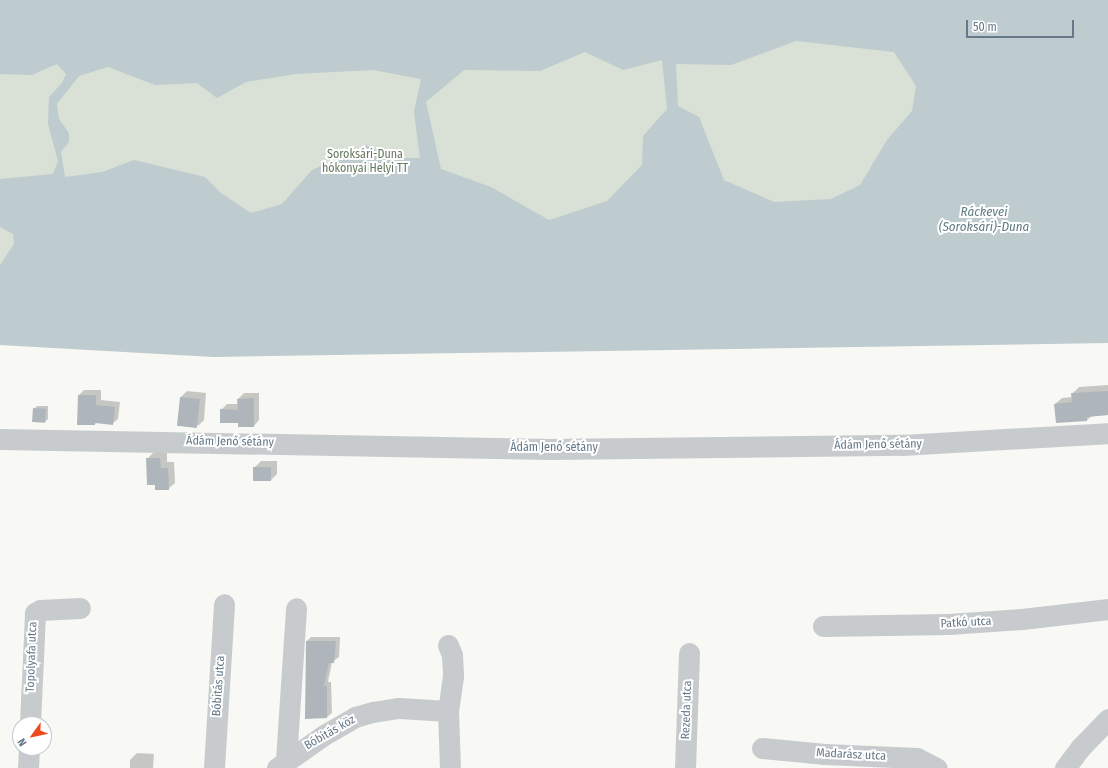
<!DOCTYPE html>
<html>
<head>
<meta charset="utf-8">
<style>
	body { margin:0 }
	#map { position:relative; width:1108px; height:768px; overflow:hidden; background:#f8f8f4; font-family:"Fira Sans Condensed",sans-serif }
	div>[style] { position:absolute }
	.green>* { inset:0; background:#d9e0d5; transform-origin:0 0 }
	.water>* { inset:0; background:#becbcf }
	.shadow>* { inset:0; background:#0003 }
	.building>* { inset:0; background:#aeb6bc; transform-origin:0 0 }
	.minor>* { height:21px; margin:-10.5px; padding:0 10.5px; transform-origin:10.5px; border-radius:10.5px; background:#c7cbce }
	span { translate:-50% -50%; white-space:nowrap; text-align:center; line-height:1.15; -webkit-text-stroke:4px #fff; paint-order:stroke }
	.park-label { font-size:12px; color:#667960 }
	.street-label { font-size:12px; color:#657988 }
	.water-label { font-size:13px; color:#607b83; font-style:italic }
	.north { position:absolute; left:12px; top:716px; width:40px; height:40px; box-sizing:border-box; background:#fff; border:1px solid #c1c9cf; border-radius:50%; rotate:237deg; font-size:11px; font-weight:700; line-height:16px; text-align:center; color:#657988 }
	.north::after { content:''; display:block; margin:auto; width:14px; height:18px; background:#ef4a1e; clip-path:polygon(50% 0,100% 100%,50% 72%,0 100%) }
	.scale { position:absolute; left:966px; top:20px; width:108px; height:18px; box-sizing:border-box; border:2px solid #657988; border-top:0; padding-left:5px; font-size:12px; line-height:14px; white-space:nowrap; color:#657988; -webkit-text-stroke:3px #fff; paint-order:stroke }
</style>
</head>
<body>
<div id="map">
	<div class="green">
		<i style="left:0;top:0;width:1108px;height:315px"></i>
	</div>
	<div class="water">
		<i style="clip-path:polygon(evenodd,0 0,1108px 0,1108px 343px,213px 357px,0 345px,0 265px,14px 244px,13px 234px,0 227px,0 179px,53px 174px,58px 161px,48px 124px,49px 97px,62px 83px,66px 74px,57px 64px,32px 75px,0 74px,0 0,796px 41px,894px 52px,916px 86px,912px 111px,887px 140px,860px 185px,831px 199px,774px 202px,724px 180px,699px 117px,678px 106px,676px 64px,731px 65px,796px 41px,0 0,585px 52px,623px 70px,662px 60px,667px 109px,643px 136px,642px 165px,607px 201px,549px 220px,491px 187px,441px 169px,426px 102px,464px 70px,540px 71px,585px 52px,0 0,108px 67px,155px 85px,197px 83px,217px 98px,246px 82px,295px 74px,373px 70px,421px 79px,414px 112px,420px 158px,394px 158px,366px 145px,312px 170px,282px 204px,251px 213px,221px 193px,205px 177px,134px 160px,102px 172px,65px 177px,61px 152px,69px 142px,69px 133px,59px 119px,57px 104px,79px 76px,108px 67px)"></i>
	</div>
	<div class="shadow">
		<i style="clip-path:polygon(1108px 385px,1108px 415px,1092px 416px,1087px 420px,1057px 422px,1055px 404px,1062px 398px,1073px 397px,1072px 394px,1079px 387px)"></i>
		<i style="clip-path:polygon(84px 390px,101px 390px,101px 400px,120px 402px,118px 419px,112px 424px,97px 422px,95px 424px,78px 424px,79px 395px)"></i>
		<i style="clip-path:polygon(187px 391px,206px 393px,204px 420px,198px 426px,181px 397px)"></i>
		<i style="clip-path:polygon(244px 393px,259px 393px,259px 420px,254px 426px,239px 422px,221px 410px,227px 404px,238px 404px,238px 399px)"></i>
		<i style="clip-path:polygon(37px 406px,48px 406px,48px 419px,45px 422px,34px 409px)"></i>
		<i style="clip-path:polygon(154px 452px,167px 452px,167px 462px,174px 462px,175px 483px,168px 489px,156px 484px,147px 459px)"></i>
		<i style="clip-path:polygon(261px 461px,277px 461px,277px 474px,271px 480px,254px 468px)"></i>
		<i style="clip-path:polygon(311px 637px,340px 637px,339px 657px,332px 662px,328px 682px,331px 682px,332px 713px,327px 717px,306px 718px,307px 641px)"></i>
		<i style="clip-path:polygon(137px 753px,154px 754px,153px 768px,130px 768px,130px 760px)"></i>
	</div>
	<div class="building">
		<i style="clip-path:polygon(1108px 391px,1108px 415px,1087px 417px,1087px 421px,1056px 423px,1054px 404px,1072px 402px,1071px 393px)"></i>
		<i style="clip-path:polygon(78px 395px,96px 395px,96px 405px,115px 407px,113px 425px,95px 423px,95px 425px,77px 425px)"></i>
		<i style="left:180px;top:397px;width:20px;height:29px;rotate:6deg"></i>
		<i style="clip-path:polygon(254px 398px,254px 427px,238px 427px,238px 423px,220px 423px,220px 409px,238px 410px,237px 399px)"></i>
		<i style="left:33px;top:408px;width:13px;height:14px;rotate:4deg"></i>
		<i style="clip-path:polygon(146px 458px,160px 458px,161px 468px,168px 468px,169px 490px,155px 490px,155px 485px,147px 485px)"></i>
		<i style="left:253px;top:467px;width:18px;height:14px"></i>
		<i style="clip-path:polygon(306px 641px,336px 641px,334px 663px,329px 663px,324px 686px,327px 686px,327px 718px,305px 719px)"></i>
	</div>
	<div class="minor">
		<i style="left:0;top:439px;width:551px;rotate:1.04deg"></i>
		<i style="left:551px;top:449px;width:351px;rotate:-0.7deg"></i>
		<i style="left:902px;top:445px;width:206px;rotate:-3.3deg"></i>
		<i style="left:823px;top:626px;width:126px;rotate:-0.9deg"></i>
		<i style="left:949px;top:624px;width:73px;rotate:-3.9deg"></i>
		<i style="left:1022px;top:619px;width:87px;rotate:-6.6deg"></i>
		<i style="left:448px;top:645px;width:11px;rotate:68deg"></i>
		<i style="left:452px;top:655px;width:21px;rotate:87deg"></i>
		<i style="left:453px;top:676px;width:35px;rotate:98deg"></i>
		<i style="left:448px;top:711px;width:57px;rotate:88deg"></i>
		<i style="left:30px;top:724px;width:111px;rotate:-87.4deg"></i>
		<i style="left:35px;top:613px;width:6px;rotate:-31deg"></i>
		<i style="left:40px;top:610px;width:40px;rotate:-2.9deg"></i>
		<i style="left:762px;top:748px;width:63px;rotate:5.4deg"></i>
		<i style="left:825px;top:754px;width:92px;rotate:2.5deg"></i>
		<i style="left:917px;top:758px;width:22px;rotate:27deg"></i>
		<i style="left:286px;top:760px;width:152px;rotate:-86.2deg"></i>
		<i style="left:28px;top:768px;width:20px;rotate:-87deg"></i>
		<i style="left:214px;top:768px;width:164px;rotate:-86.5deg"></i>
		<i style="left:277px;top:768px;width:57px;rotate:-35.1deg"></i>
		<i style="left:324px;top:735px;width:36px;rotate:-30deg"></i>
		<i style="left:355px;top:717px;width:19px;rotate:-16deg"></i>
		<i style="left:373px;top:712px;width:26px;rotate:-9deg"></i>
		<i style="left:399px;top:708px;width:49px;rotate:3.5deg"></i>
		<i style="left:685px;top:768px;width:115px;rotate:-88deg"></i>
		<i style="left:1065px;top:768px;width:26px;rotate:-53deg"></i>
		<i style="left:1081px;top:747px;width:39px;rotate:-46deg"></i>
	</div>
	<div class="park-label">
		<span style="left:365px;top:162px">Soroksári-Duna<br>hókonyai Helyi TT</span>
	</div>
	<div class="street-label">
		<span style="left:230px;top:442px;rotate:1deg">Ádám Jenő sétány</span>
		<span style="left:878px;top:445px;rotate:-1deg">Ádám Jenő sétány</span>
		<span style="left:554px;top:448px">Ádám Jenő sétány</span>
		<span style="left:966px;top:623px;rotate:-3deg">Patkó utca</span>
		<span style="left:32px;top:657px;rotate:-88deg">Topolyafa utca</span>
		<span style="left:219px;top:686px;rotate:-86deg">Bóbitás utca</span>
		<span style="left:687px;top:710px;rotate:-88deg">Rezeda utca</span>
		<span style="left:330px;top:733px;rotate:-30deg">Bóbitás köz</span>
		<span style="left:851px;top:755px;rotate:3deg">Madarász utca</span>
	</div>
	<div class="water-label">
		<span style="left:984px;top:220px">Ráckevei<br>(Soroksári)-Duna</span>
	</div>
	<div class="north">N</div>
	<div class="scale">50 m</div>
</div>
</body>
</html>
